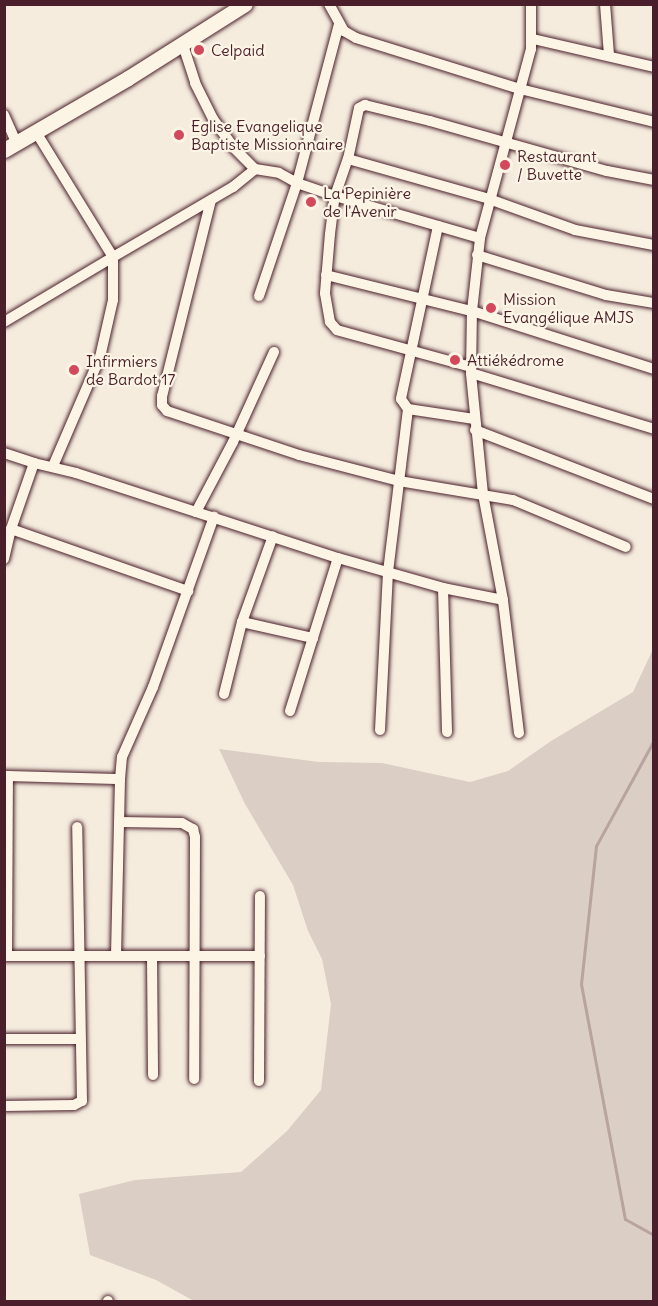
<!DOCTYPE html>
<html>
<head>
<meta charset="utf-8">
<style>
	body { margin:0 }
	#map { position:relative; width:658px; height:1306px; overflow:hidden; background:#f5ecde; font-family:Delius,sans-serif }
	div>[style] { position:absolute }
	.green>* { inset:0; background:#dbcec4 }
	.stream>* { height:3px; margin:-1.5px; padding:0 1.5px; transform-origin:1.5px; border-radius:1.5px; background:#b8a39e }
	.roads { filter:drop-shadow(0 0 2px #4a1f2b) drop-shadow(0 0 2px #4a1f2b) }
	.street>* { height:10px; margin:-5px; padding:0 5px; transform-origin:5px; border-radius:5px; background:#fcf5e5 }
	.secondary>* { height:15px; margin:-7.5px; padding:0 7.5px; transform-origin:7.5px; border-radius:7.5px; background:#fcf5e5 }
	.dots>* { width:16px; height:16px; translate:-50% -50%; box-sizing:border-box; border:3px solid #fcf5e5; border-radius:50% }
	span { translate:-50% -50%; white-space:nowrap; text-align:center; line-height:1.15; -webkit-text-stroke:4.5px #fcf5e5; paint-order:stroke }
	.poi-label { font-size:16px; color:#4a1f2b }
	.left { translate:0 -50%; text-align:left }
	.frame { position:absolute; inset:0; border:6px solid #4a1f2b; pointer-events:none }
</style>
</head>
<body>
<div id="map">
	<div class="green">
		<i style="clip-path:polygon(653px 649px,653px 1301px,194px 1301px,156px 1280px,90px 1255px,79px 1194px,135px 1180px,241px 1172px,287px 1131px,321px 1090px,331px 1004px,322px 959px,308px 931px,293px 885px,245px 804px,219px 749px,319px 762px,382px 763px,470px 782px,508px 771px,551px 741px,633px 692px)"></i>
	</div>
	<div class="stream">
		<i style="left:654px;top:740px;width:121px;rotate:118.7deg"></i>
		<i style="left:596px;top:846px;width:139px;rotate:96.2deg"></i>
		<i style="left:581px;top:984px;width:239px;rotate:79.4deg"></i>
		<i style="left:625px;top:1219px;width:33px;rotate:29deg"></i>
	</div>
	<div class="roads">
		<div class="street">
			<i style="left:329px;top:4px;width:31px;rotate:61deg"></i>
			<i style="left:344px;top:31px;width:14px;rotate:30deg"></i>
			<i style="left:356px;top:38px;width:172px;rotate:17.3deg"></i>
			<i style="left:520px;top:89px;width:138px;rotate:13.8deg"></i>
			<i style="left:605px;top:4px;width:51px;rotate:85.5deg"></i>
			<i style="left:533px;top:39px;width:124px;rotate:13deg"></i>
			<i style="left:183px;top:45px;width:40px;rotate:72deg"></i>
			<i style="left:195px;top:83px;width:40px;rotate:63.4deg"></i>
			<i style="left:213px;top:119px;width:34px;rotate:54deg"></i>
			<i style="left:233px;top:147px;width:31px;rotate:45deg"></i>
			<i style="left:255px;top:169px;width:24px;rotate:9deg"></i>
			<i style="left:279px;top:173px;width:21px;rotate:29deg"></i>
			<i style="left:297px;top:183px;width:40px;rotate:18.9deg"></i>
			<i style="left:335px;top:196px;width:151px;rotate:16.2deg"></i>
			<i style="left:4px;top:115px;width:32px;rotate:66deg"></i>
			<i style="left:36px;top:132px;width:147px;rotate:58.4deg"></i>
			<i style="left:113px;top:257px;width:139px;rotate:-30.3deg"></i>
			<i style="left:233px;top:187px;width:28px;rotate:-39deg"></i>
			<i style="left:348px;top:159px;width:147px;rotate:15.8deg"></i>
			<i style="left:489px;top:199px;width:91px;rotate:19.8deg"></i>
			<i style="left:575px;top:230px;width:80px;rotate:10.8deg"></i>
			<i style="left:211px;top:200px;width:202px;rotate:104deg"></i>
			<i style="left:162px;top:396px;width:9px;rotate:90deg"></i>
			<i style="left:162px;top:405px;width:8px;rotate:50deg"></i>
			<i style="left:167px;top:411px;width:139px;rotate:18.4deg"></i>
			<i style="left:299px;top:455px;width:103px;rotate:14.6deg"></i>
			<i style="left:399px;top:481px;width:116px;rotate:9.5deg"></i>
			<i style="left:513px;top:500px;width:122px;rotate:22.6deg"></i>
			<i style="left:438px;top:226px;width:177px;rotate:102.1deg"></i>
			<i style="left:401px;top:399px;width:12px;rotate:55deg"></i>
			<i style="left:408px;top:409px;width:67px;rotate:8.6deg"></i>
			<i style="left:477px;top:255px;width:135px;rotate:17.2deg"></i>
			<i style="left:606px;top:295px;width:49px;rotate:9.5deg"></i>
			<i style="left:326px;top:275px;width:150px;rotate:13.9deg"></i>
			<i style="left:472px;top:311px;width:191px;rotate:17.7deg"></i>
			<i style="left:259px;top:296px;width:119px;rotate:-71.4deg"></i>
			<i style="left:297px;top:183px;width:164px;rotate:-75.2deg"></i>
			<i style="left:4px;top:322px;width:127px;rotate:-30.8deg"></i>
			<i style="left:113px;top:257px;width:43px;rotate:90deg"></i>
			<i style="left:113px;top:300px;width:58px;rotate:102.8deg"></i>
			<i style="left:100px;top:357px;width:119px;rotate:113.3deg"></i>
			<i style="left:471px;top:367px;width:139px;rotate:-164.6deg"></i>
			<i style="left:337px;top:330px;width:11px;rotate:-131deg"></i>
			<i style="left:330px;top:322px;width:29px;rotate:-100deg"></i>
			<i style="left:325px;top:293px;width:59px;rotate:-85.2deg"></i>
			<i style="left:330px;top:234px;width:38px;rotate:-83deg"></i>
			<i style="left:335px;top:196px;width:39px;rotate:-71deg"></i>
			<i style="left:348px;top:159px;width:52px;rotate:-77.8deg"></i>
			<i style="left:359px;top:108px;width:7px;rotate:-27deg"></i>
			<i style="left:365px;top:105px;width:67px;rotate:13.8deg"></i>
			<i style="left:430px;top:121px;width:184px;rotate:15.8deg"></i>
			<i style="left:607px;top:171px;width:48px;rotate:10.8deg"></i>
			<i style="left:471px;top:373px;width:191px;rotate:17deg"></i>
			<i style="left:475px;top:430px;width:192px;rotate:21.1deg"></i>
			<i style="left:4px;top:453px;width:32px;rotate:18deg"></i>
			<i style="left:34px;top:463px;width:43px;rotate:13.4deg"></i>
			<i style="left:76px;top:473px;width:275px;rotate:18deg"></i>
			<i style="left:338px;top:558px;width:109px;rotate:15.9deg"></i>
			<i style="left:443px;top:588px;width:61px;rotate:11.3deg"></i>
			<i style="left:196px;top:512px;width:79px;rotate:-62.1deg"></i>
			<i style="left:233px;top:442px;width:99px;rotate:-65.5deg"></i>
			<i style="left:11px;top:529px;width:188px;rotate:19.3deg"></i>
			<i style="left:4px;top:559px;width:31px;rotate:-77deg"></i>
			<i style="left:11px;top:529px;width:70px;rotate:-70.8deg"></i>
			<i style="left:443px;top:588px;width:144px;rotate:88.4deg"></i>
			<i style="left:242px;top:622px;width:91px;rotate:-70.2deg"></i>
			<i style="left:224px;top:694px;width:74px;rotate:-76deg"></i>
			<i style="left:242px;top:622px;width:73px;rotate:12.7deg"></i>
			<i style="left:290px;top:711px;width:160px;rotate:-72.6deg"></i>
			<i style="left:380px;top:730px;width:158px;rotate:-87.1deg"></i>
			<i style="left:388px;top:572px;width:164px;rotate:-83deg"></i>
			<i style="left:519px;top:733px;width:134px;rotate:-96.9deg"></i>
			<i style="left:503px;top:600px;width:108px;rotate:-100.7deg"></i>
			<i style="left:483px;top:494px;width:122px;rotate:-95.7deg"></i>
			<i style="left:471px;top:373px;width:62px;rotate:-89.1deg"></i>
			<i style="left:472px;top:311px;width:73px;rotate:-83.7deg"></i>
			<i style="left:480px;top:238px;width:196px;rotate:-74.9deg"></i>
			<i style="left:531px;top:49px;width:45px;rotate:-90deg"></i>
			<i style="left:4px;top:776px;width:116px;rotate:1.5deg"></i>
			<i style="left:120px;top:779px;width:177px;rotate:91.3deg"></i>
			<i style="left:120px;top:779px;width:22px;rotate:-85deg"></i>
			<i style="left:122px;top:757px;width:77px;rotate:-66.1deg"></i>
			<i style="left:153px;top:687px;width:181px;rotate:-70.3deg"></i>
			<i style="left:120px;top:822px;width:62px;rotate:0.9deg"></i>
			<i style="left:182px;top:823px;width:13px;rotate:29deg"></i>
			<i style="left:193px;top:829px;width:8px;rotate:76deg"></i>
			<i style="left:195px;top:837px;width:242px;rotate:90.2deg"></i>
			<i style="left:4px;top:956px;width:256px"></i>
			<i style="left:7px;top:956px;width:180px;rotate:-89.7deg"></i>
			<i style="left:152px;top:956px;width:119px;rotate:89.5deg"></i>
			<i style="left:4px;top:1039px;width:76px"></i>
			<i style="left:259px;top:1081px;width:185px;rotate:-89.7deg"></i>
			<i style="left:4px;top:1106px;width:70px;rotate:-0.8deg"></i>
			<i style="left:74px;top:1105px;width:9px;rotate:-27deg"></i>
			<i style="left:82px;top:1101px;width:274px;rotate:-91deg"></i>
			<i style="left:108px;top:1302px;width:1px;rotate:-90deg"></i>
		</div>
		<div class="secondary">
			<i style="left:4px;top:150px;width:143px;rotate:-30.1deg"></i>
			<i style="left:128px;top:78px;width:138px;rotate:-32.3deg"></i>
		</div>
	</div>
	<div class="dots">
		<i style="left:199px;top:50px;background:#d1495b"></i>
		<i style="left:179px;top:135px;background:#d1495b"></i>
		<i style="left:505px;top:165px;background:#d1495b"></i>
		<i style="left:311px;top:202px;background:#d1495b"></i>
		<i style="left:491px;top:308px;background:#d1495b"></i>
		<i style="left:455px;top:360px;background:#d1495b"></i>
		<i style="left:74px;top:370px;background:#d1495b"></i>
	</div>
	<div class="poi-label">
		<span class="left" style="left:211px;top:50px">Celpaid</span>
		<span class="left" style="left:191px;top:135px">Eglise Evangelique<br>Baptiste Missionnaire</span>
		<span class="left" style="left:517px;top:165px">Restaurant<br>/ Buvette</span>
		<span class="left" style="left:323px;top:202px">La Pepinière<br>de l'Avenir</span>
		<span class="left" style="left:503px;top:308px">Mission<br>Evangélique AMJS</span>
		<span class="left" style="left:467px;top:360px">Attiékédrome</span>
		<span class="left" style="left:86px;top:370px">Infirmiers<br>de Bardot 17</span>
	</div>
	<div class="frame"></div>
</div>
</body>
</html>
